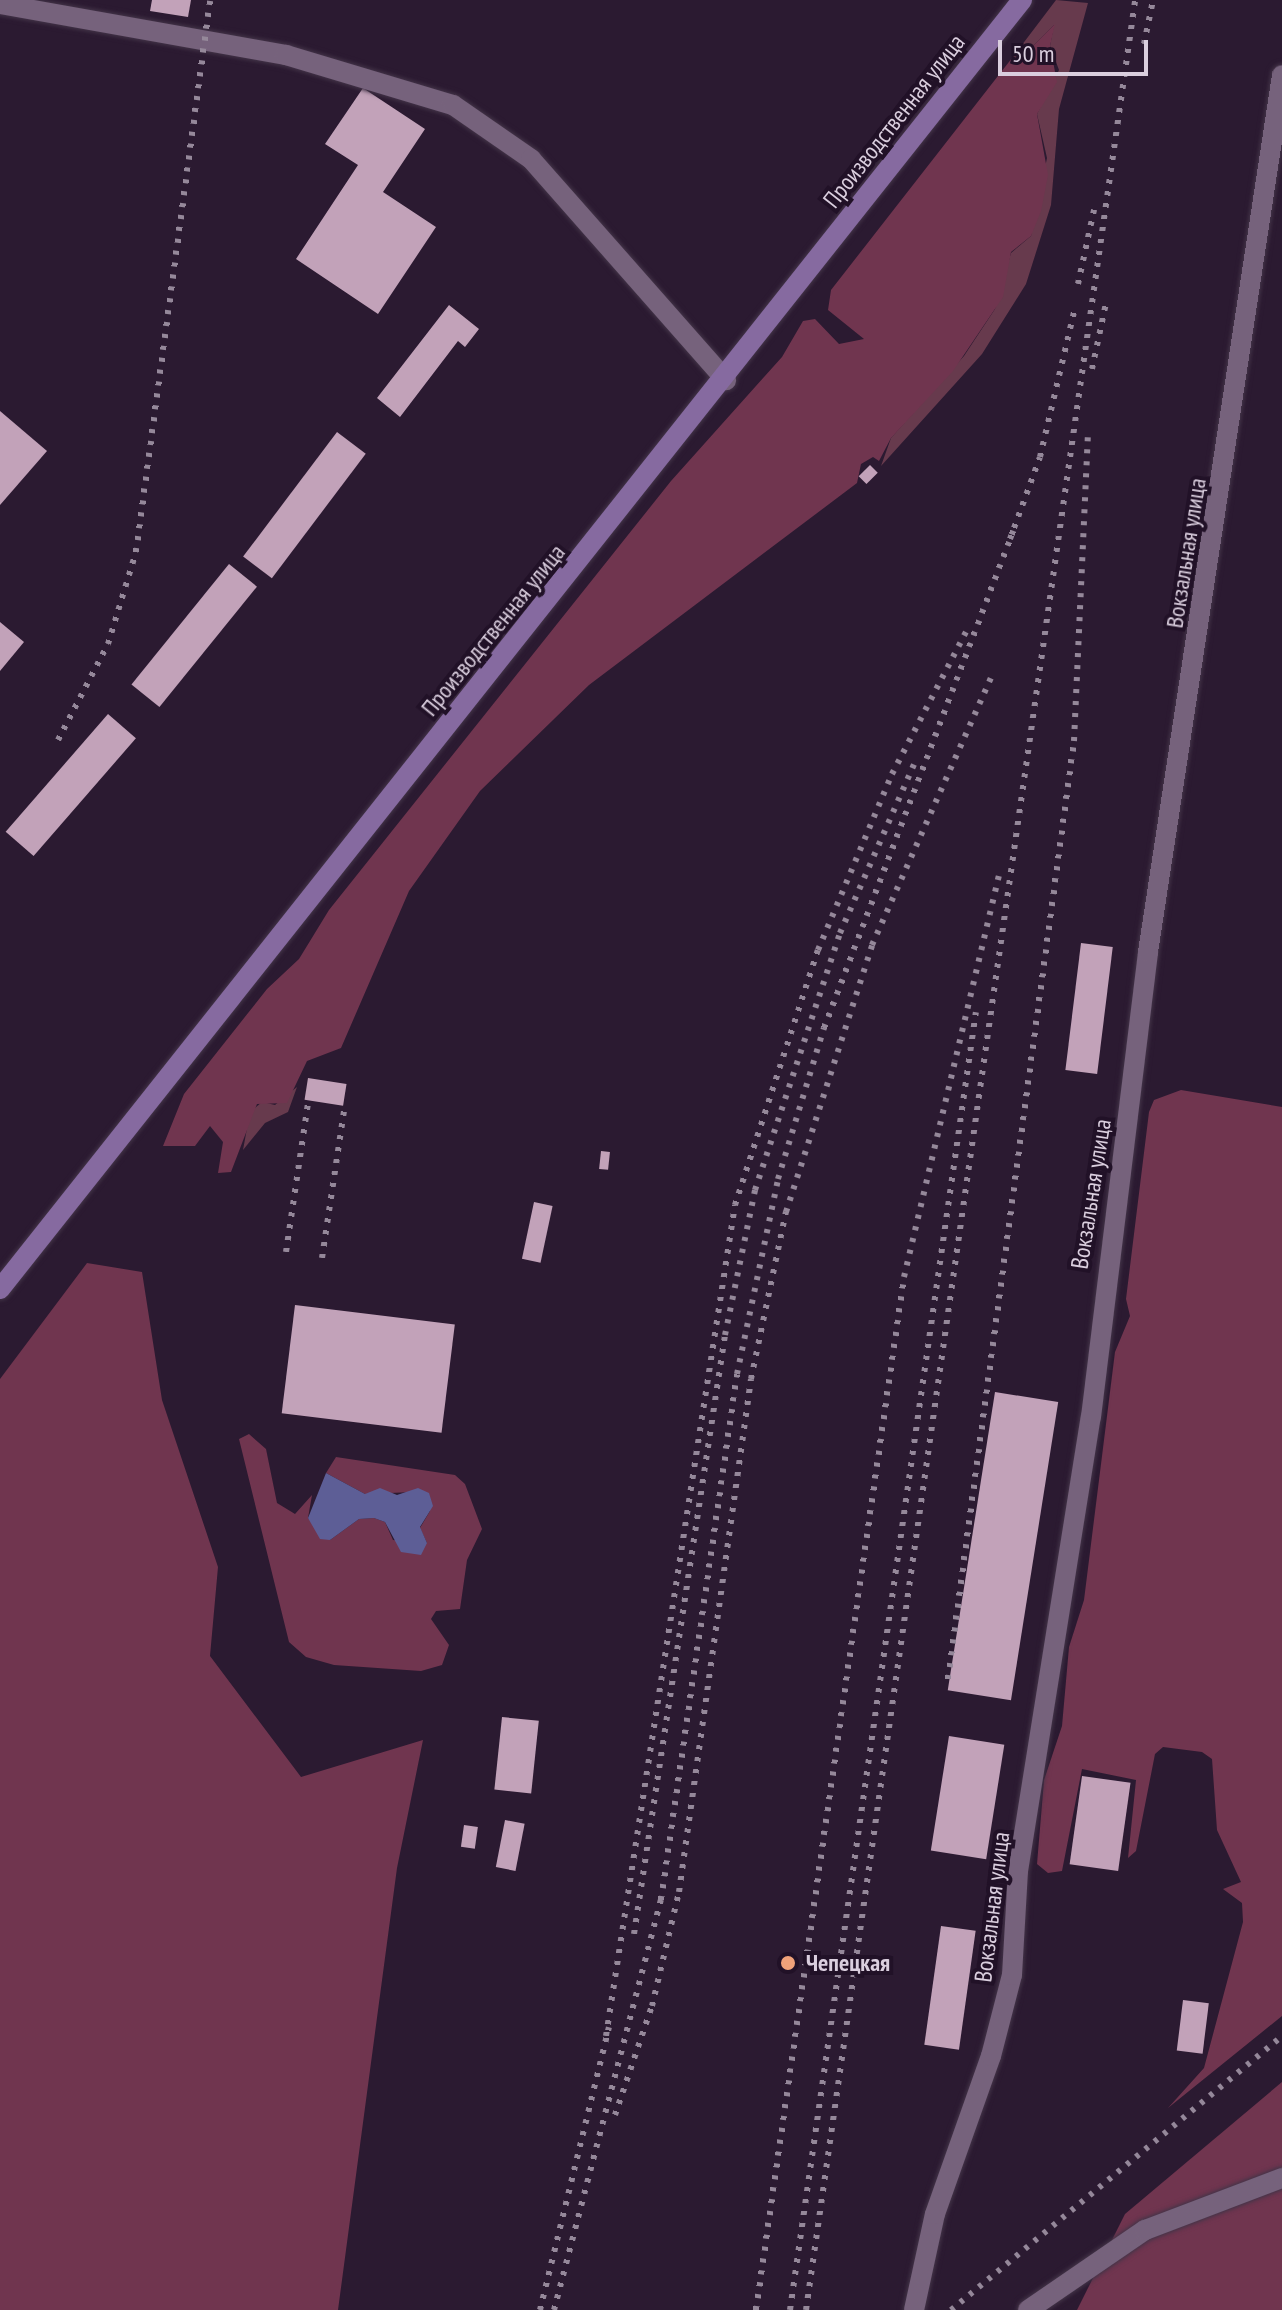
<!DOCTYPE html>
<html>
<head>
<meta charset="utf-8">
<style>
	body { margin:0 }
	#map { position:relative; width:1282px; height:2310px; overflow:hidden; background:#2b1a31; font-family:"PT Sans Narrow",sans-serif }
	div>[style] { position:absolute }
	.green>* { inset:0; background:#673a4d }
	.forest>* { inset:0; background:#70354f }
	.water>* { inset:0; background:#5d5e96 }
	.building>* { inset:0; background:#c2a2b9; transform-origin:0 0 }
	.roads { filter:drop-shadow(0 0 2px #433448) drop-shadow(0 0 2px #433448) }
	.street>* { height:20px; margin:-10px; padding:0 10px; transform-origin:10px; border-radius:10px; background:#76627c }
	.secondary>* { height:20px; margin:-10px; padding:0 10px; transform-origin:10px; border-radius:10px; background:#866aa0 }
	.rail>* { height:6px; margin-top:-3px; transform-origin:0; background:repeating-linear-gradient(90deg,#95889a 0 4px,transparent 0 12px) }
	.dots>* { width:22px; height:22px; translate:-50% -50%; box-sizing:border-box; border:4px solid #211127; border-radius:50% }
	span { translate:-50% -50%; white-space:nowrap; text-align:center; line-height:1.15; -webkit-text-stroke:8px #211127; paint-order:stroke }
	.street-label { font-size:24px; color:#dacede }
	.poi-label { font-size:24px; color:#dacede; font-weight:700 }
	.left { translate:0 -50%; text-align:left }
	.scale { position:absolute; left:998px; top:40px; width:150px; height:36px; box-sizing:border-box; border:4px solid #dacede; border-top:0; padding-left:10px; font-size:24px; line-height:28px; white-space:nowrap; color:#dacede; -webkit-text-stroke:6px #211127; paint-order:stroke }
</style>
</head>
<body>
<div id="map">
	<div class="green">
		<i style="clip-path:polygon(1056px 0,1088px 3px,1059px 109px,1051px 205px,1026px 284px,982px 354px,881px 466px,891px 438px,964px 356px,995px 309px,1011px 253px,1031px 236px,1047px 158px,1037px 114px,1059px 70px,1050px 46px,1054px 25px,1023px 56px,1012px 58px)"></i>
		<i style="clip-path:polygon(297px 1087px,288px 1112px,265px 1123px,243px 1150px,250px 1112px,262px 1102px,275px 1105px)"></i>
	</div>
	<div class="forest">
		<i style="clip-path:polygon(1055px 24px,1050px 46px,1057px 82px,1037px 114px,1048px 175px,1041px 211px,1031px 236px,1011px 252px,1003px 297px,953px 371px,891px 438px,879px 461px,873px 457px,861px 464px,857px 483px,589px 685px,480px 791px,409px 891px,341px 1048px,307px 1061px,287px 1103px,257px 1104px,231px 1172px,218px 1173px,223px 1142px,210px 1126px,195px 1146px,163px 1146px,184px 1094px,267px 989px,299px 959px,329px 910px,671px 481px,782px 357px,803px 321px,815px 319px,839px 344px,864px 339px,828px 310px,831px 290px,1012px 58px,1023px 56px)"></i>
		<i style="clip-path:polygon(1181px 1090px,1282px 1107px,1282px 2016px,1168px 2108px,1204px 2068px,1243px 1922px,1242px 1903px,1223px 1889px,1241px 1882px,1217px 1830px,1212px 1759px,1202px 1752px,1163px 1747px,1155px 1754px,1136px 1851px,1128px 1858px,1136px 1780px,1082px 1769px,1062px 1871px,1048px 1873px,1037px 1864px,1044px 1780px,1062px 1726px,1069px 1647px,1084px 1600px,1115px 1352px,1130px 1316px,1126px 1299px,1149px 1112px,1154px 1100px)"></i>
		<i style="clip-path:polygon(87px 1263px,142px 1272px,162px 1400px,218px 1567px,210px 1656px,301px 1777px,423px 1740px,397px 1868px,338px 2310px,0 2310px,0 1379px)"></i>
		<i style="clip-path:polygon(249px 1434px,266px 1449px,277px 1503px,295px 1514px,312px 1495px,308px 1518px,330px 1540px,359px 1519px,374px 1518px,385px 1522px,393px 1540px,427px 1543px,420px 1528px,430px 1511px,414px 1492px,365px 1494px,326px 1473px,336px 1457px,455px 1475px,465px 1484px,482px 1529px,467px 1560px,460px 1609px,436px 1611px,431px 1619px,449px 1645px,442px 1665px,421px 1671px,334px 1665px,306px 1657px,289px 1642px,239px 1439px)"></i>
		<i style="clip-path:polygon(1282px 2082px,1282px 2310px,1077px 2310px,1125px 2214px)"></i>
	</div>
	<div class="water">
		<i style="clip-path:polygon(326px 1473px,365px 1494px,380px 1488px,397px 1495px,418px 1488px,429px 1493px,433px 1506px,420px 1527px,427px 1543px,421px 1555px,401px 1552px,385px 1522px,374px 1518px,359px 1519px,330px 1540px,320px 1539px,308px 1518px)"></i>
	</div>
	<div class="building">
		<i style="clip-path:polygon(152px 0,191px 0,188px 17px,150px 11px)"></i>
		<i style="clip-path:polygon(363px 88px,425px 129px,383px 192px,436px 227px,378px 314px,296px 259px,358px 165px,325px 144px)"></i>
		<i style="clip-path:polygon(449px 305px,479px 329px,465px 347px,458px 341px,400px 417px,377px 398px)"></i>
		<i style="clip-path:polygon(0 411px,47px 451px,0 505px)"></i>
		<i style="left:337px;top:432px;width:36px;height:156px;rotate:37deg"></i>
		<i style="left:870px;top:465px;width:11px;height:16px;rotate:45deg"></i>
		<i style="left:229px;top:564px;width:36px;height:155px;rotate:39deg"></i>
		<i style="clip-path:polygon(0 622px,24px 642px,0 671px)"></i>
		<i style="left:108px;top:714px;width:37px;height:156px;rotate:41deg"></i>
		<i style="left:1081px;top:943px;width:32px;height:128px;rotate:7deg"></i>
		<i style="left:308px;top:1078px;width:39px;height:22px;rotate:9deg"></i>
		<i style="left:601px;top:1151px;width:9px;height:18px;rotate:6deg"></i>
		<i style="left:534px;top:1202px;width:19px;height:58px;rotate:12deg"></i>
		<i style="left:295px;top:1305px;width:161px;height:109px;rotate:7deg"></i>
		<i style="left:995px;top:1392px;width:64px;height:302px;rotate:9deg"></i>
		<i style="left:502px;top:1717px;width:37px;height:73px;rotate:6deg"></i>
		<i style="left:949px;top:1736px;width:56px;height:116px;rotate:9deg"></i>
		<i style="left:1082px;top:1776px;width:49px;height:89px;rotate:8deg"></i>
		<i style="left:505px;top:1820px;width:20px;height:48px;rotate:11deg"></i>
		<i style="left:464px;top:1825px;width:14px;height:22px;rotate:8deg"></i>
		<i style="left:941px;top:1926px;width:35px;height:120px;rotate:8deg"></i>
		<i style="left:1183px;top:2000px;width:26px;height:51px;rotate:7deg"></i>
	</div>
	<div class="roads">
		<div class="street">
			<i style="left:0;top:4px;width:291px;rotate:10.1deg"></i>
			<i style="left:286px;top:55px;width:174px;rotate:16.7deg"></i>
			<i style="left:453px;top:105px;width:95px;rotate:34.7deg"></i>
			<i style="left:531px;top:159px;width:295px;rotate:48.6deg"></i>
			<i style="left:914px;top:2310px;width:98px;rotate:-77.7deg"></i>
			<i style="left:935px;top:2214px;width:168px;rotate:-70.5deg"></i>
			<i style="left:991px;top:2056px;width:84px;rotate:-75.5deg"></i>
			<i style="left:1012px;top:1975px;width:104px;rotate:-86.7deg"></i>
			<i style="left:1018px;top:1871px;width:460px;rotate:-80.9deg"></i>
			<i style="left:1091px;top:1417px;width:468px;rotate:-83deg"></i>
			<i style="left:1148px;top:952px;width:887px;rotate:-81.31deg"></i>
			<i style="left:1028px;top:2310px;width:142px;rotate:-34.4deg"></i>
			<i style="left:1145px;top:2230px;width:147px;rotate:-20.8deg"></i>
		</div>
		<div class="secondary">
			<i style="left:0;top:1289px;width:1645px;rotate:-51.59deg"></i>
		</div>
	</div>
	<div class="rail">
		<i style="left:1144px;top:44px;width:45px;rotate:-78.4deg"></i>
		<i style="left:1078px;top:284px;width:76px;rotate:-77.8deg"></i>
		<i style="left:1092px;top:369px;width:67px;rotate:-78deg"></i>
		<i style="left:1010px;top:539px;width:87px;rotate:-69.9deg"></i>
		<i style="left:1040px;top:457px;width:149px;rotate:-76.8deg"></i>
		<i style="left:58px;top:740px;width:108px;rotate:-62.5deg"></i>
		<i style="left:108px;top:644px;width:96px;rotate:-73.1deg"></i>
		<i style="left:136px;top:552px;width:557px;rotate:-82.36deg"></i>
		<i style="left:286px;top:1252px;width:151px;rotate:-81.6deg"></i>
		<i style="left:322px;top:1258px;width:150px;rotate:-81.5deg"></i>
		<i style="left:948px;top:1679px;width:946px;rotate:-82.35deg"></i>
		<i style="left:1074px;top:741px;width:306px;rotate:-87.4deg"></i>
		<i style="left:634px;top:1934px;width:606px;rotate:-81.36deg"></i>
		<i style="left:725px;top:1335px;width:148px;rotate:-78.3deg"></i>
		<i style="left:755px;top:1190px;width:271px;rotate:-71.7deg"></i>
		<i style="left:840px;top:933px;width:187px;rotate:-66.3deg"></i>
		<i style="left:606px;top:2036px;width:841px;rotate:-81.18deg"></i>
		<i style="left:735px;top:1205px;width:268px;rotate:-72deg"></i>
		<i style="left:818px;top:950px;width:191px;rotate:-67.2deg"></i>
		<i style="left:892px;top:774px;width:167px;rotate:-62.5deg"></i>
		<i style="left:615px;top:2115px;width:115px;rotate:-71.3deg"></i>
		<i style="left:652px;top:2006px;width:117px;rotate:-76.7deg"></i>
		<i style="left:679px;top:1892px;width:518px;rotate:-82.01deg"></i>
		<i style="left:751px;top:1379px;width:171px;rotate:-78.2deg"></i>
		<i style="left:786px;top:1212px;width:281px;rotate:-72.1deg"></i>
		<i style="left:872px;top:945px;width:298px;rotate:-66deg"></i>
		<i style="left:540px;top:2310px;width:291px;rotate:-76.3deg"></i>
		<i style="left:554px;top:2310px;width:424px;rotate:-75.4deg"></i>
		<i style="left:661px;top:1900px;width:531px;rotate:-81.78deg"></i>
		<i style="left:737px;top:1374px;width:199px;rotate:-78.1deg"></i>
		<i style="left:778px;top:1179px;width:158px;rotate:-73.1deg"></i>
		<i style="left:824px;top:1028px;width:534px;rotate:-69.16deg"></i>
		<i style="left:756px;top:2310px;width:1044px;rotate:-81.85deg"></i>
		<i style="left:904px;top:1277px;width:420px;rotate:-76.7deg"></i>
		<i style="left:790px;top:2310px;width:1311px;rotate:-81.85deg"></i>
		<i style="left:806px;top:2310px;width:2333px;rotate:-81.89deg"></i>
		<i style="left:951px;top:2310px;width:430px;rotate:-39.6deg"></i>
	</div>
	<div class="dots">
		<i style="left:788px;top:1963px;background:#f0a27a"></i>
	</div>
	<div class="street-label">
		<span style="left:894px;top:121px;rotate:-52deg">Производственная улица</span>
		<span style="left:1186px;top:553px;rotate:-81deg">Вокзальная улица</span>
		<span style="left:493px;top:630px;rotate:-51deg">Производственная улица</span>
		<span style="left:1091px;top:1194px;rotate:-81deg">Вокзальная улица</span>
		<span style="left:992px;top:1907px;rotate:-83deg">Вокзальная улица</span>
	</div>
	<div class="poi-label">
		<span class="left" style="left:806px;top:1963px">Чепецкая</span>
	</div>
	<div class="scale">50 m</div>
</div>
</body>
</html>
